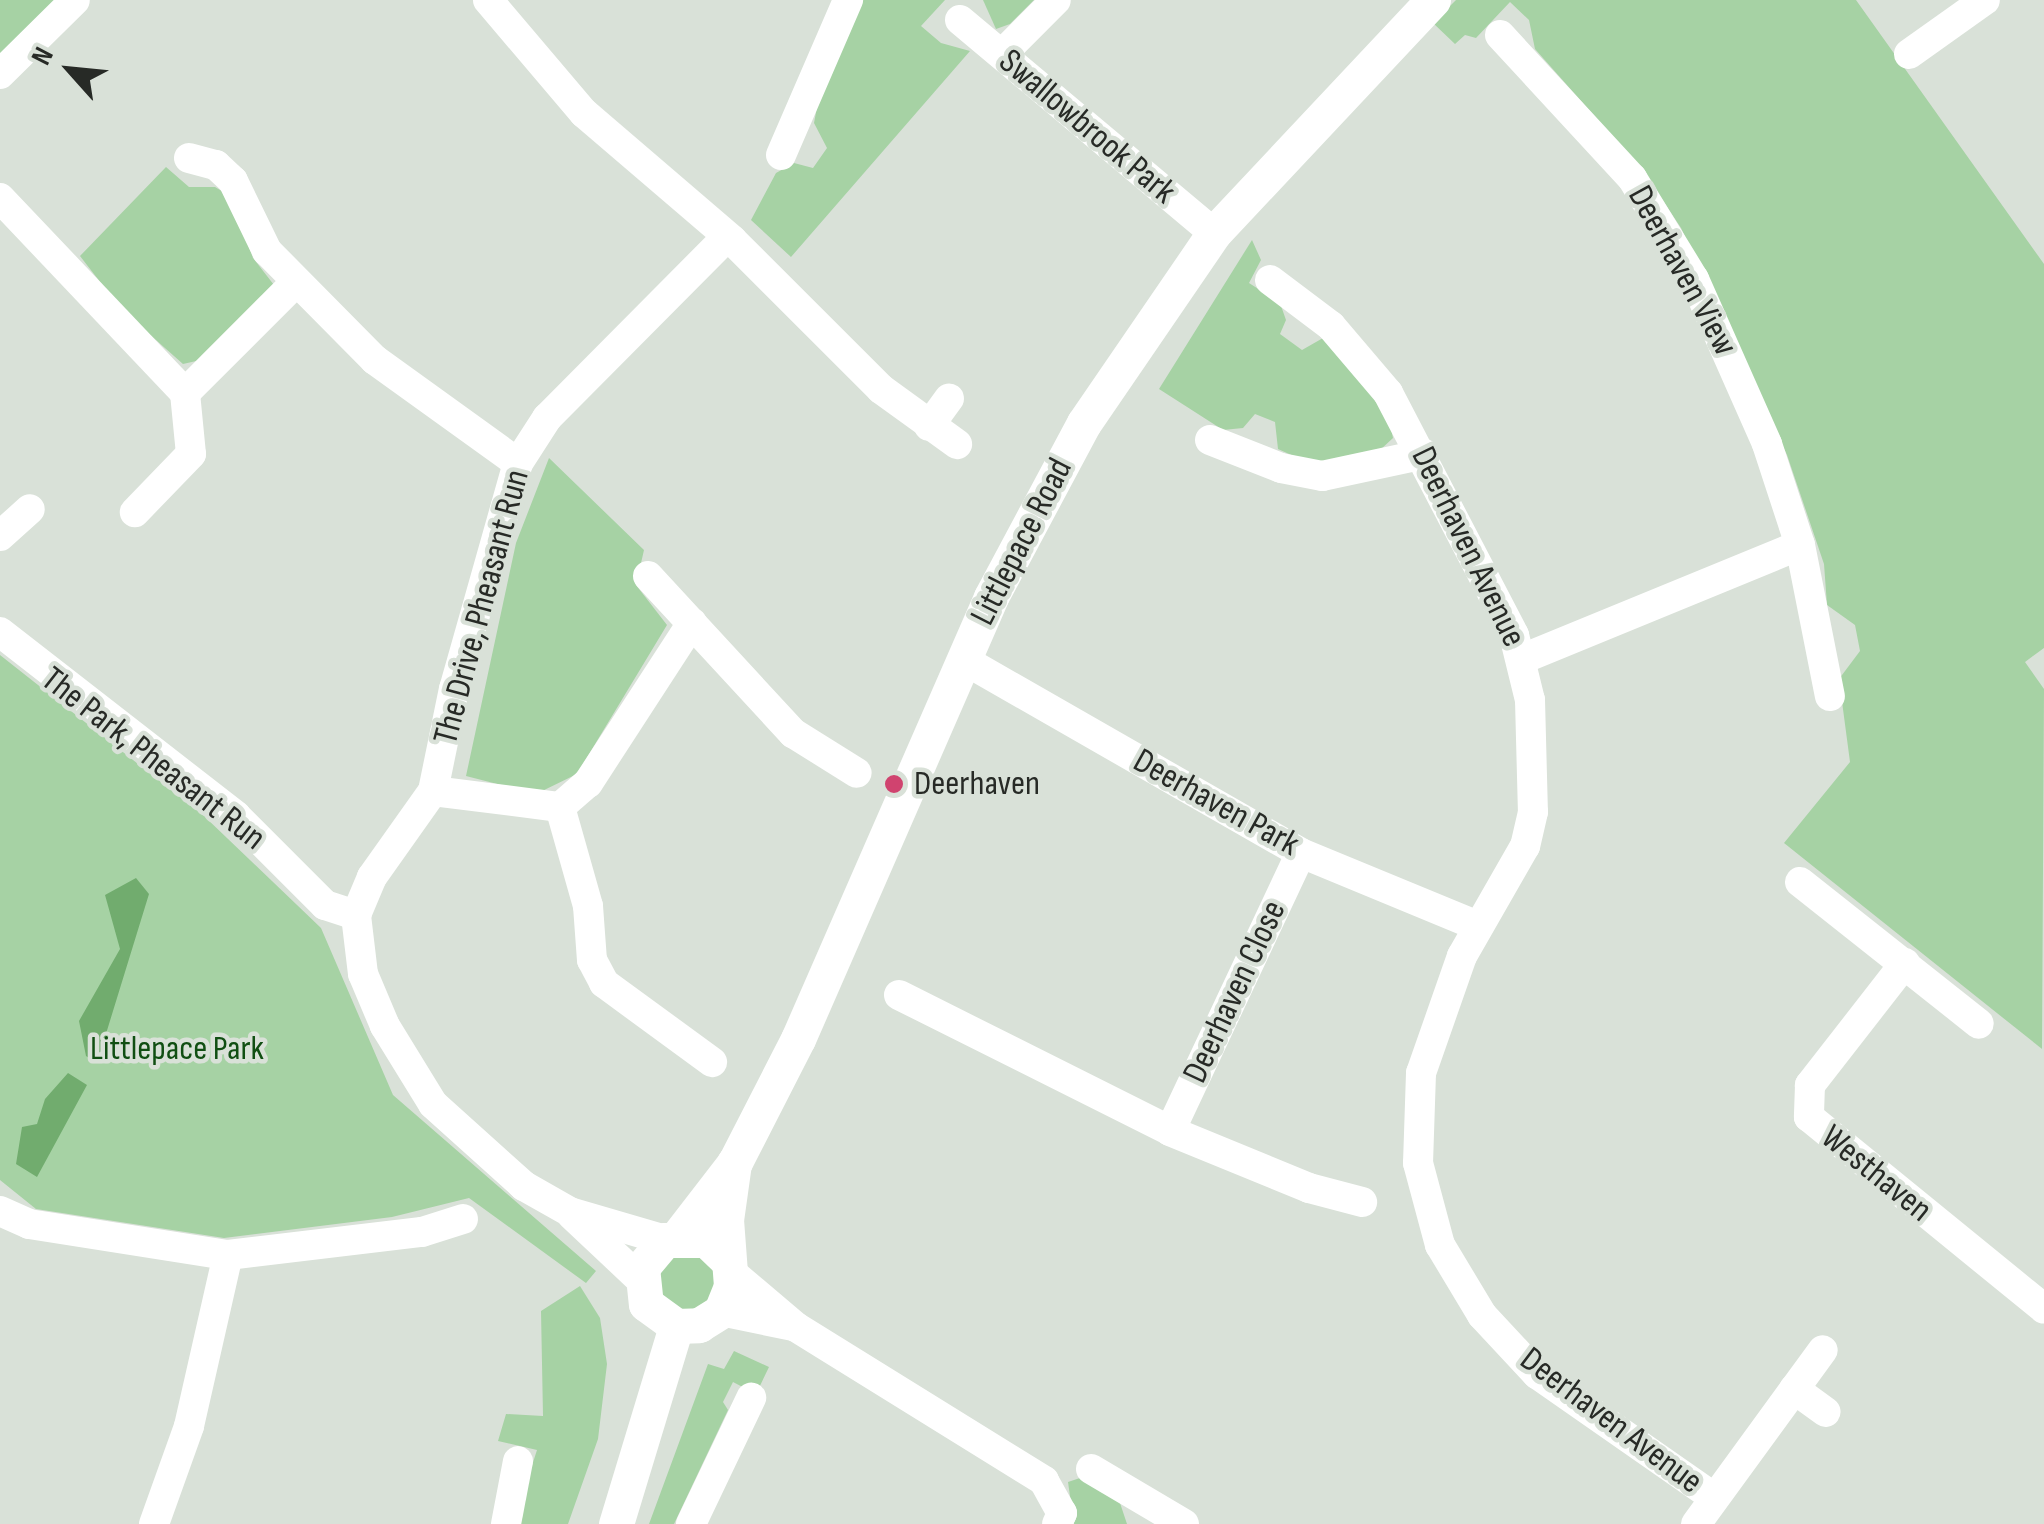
<!DOCTYPE html>
<html>
<head>
<meta charset="utf-8">
<style>
	body { margin:0 }
	#map { position:relative; width:2044px; height:1524px; overflow:hidden; background:#d9e1d8; font-family:"Sofia Sans Condensed",sans-serif }
	div>[style] { position:absolute }
	.green>* { inset:0; background:#a6d2a4 }
	.round { border-radius:50% }
	.forest>* { inset:0; background:#71ac6e }
	.minor>* { height:30px; margin:-15px; padding:0 15px; transform-origin:15px; border-radius:15px; background:#fff }
	.tertiary>* { height:35px; margin:-17.5px; padding:0 17.5px; transform-origin:17.5px; border-radius:17.5px; background:#fff }
	.dots>* { width:28px; height:28px; translate:-50% -50%; box-sizing:border-box; border:5px solid #d9e1d8; border-radius:50% }
	span { translate:-50% -50%; white-space:nowrap; text-align:center; line-height:1.15; -webkit-text-stroke:9px #d9e1d8; paint-order:stroke }
	.street-label { font-size:35px; color:#272a26 }
	.poi-label { font-size:35px; color:#272a26 }
	.left { translate:0 -50%; text-align:left }
	.park-label { font-size:35px; color:#114f13 }
	.north { position:absolute; left:20px; top:20px; width:100px; height:100px; -webkit-text-stroke:8px #d9e1d8; paint-order:stroke; rotate:297deg; font-size:28px; font-weight:700; line-height:40px; text-align:center; color:#272a26 }
	.north::after { content:''; display:block; margin:auto; width:35px; height:45px; background:#272a26; clip-path:polygon(50% 0,100% 100%,50% 72%,0 100%) }
</style>
</head>
<body>
<div id="map">
	<div class="green">
		<i style="clip-path:polygon(0 0,55px 0,0 54px)"></i>
		<i style="clip-path:polygon(862px 0,945px 0,921px 26px,941px 43px,970px 51px,791px 257px,751px 220px,776px 173px,794px 163px,813px 168px,827px 148px,814px 123px,817px 107px)"></i>
		<i style="clip-path:polygon(983px 0,1034px 0,1010px 24px,996px 29px)"></i>
		<i style="clip-path:polygon(1456px 0,1856px 0,2044px 264px,2044px 648px,2025px 662px,2044px 689px,2042px 1049px,1784px 843px,1850px 762px,1839px 679px,1860px 651px,1855px 625px,1827px 605px,1824px 564px,1787px 455px,1681px 228px,1644px 172px,1535px 49px,1529px 20px,1510px 2px,1476px 38px,1465px 35px,1455px 44px,1433px 23px)"></i>
		<i style="clip-path:polygon(166px 167px,189px 187px,215px 187px,230px 196px,253px 258px,274px 285px,205px 359px,183px 364px,121px 309px,80px 256px)"></i>
		<i style="clip-path:polygon(1252px 240px,1261px 260px,1249px 283px,1280px 303px,1286px 320px,1280px 334px,1302px 350px,1323px 338px,1352px 360px,1390px 423px,1393px 438px,1379px 451px,1330px 463px,1298px 458px,1278px 449px,1275px 422px,1255px 414px,1243px 428px,1223px 430px,1159px 389px)"></i>
		<i style="clip-path:polygon(549px 458px,644px 550px,636px 585px,667px 625px,577px 774px,536px 794px,466px 776px,516px 543px)"></i>
		<i style="clip-path:polygon(0 655px,204px 816px,321px 928px,393px 1095px,596px 1271px,586px 1283px,469px 1198px,392px 1217px,224px 1238px,36px 1209px,0 1180px)"></i>
		<i class="round" style="left:657px;top:1252px;width:58px;height:58px"></i>
		<i style="clip-path:polygon(580px 1286px,600px 1318px,607px 1364px,598px 1439px,568px 1524px,513px 1524px,537px 1450px,498px 1441px,506px 1414px,543px 1416px,541px 1311px)"></i>
		<i style="clip-path:polygon(734px 1351px,769px 1367px,756px 1394px,733px 1382px,723px 1402px,728px 1410px,674px 1524px,649px 1524px,708px 1364px,724px 1369px)"></i>
		<i style="clip-path:polygon(1089px 1475px,1116px 1491px,1127px 1524px,1074px 1524px,1068px 1482px)"></i>
	</div>
	<div class="forest">
		<i style="clip-path:polygon(136px 878px,149px 894px,97px 1063px,86px 1056px,79px 1021px,120px 949px,105px 895px)"></i>
		<i style="clip-path:polygon(68px 1073px,87px 1085px,37px 1177px,16px 1164px,22px 1127px,37px 1124px,45px 1099px)"></i>
	</div>
	<div class="minor">
		<i style="left:488px;top:0;width:148px;rotate:49.7deg"></i>
		<i style="left:584px;top:113px;width:195px;rotate:40.6deg"></i>
		<i style="left:732px;top:240px;width:211px;rotate:45deg"></i>
		<i style="left:881px;top:389px;width:94px;rotate:35.9deg"></i>
		<i style="left:960px;top:20px;width:331px;rotate:40deg"></i>
		<i style="left:1500px;top:35px;width:195px;rotate:47.3deg"></i>
		<i style="left:1632px;top:178px;width:119px;rotate:58.5deg"></i>
		<i style="left:1694px;top:279px;width:180px;rotate:66.1deg"></i>
		<i style="left:1767px;top:444px;width:106px;rotate:71.9deg"></i>
		<i style="left:1800px;top:545px;width:154px;rotate:78.8deg"></i>
		<i style="left:1002px;top:54px;width:76px;rotate:-45deg"></i>
		<i style="left:1909px;top:54px;width:93px;rotate:-35.4deg"></i>
		<i style="left:0;top:74px;width:105px;rotate:-44.6deg"></i>
		<i style="left:781px;top:155px;width:169px;rotate:-66.6deg"></i>
		<i style="left:189px;top:158px;width:28px;rotate:15deg"></i>
		<i style="left:216px;top:165px;width:23px;rotate:43deg"></i>
		<i style="left:233px;top:181px;width:78px;rotate:64.1deg"></i>
		<i style="left:267px;top:251px;width:153px;rotate:45.3deg"></i>
		<i style="left:375px;top:360px;width:176px;rotate:35.8deg"></i>
		<i style="left:0;top:198px;width:269px;rotate:46.5deg"></i>
		<i style="left:185px;top:393px;width:61px;rotate:84.4deg"></i>
		<i style="left:191px;top:454px;width:81px;rotate:134deg"></i>
		<i style="left:1270px;top:280px;width:76px;rotate:37deg"></i>
		<i style="left:1331px;top:326px;width:88px;rotate:49.6deg"></i>
		<i style="left:1388px;top:393px;width:273px;rotate:62.5deg"></i>
		<i style="left:1514px;top:635px;width:67px;rotate:76.2deg"></i>
		<i style="left:1530px;top:700px;width:112px;rotate:88.5deg"></i>
		<i style="left:1533px;top:812px;width:35px;rotate:103deg"></i>
		<i style="left:1525px;top:846px;width:127px;rotate:119.8deg"></i>
		<i style="left:1462px;top:956px;width:124px;rotate:109.3deg"></i>
		<i style="left:1421px;top:1073px;width:90px;rotate:91.9deg"></i>
		<i style="left:1418px;top:1163px;width:85px;rotate:75deg"></i>
		<i style="left:1440px;top:1245px;width:82px;rotate:59deg"></i>
		<i style="left:1482px;top:1315px;width:81px;rotate:47deg"></i>
		<i style="left:1537px;top:1374px;width:215px;rotate:34.9deg"></i>
		<i style="left:185px;top:393px;width:154px;rotate:-45deg"></i>
		<i style="left:929px;top:426px;width:34px;rotate:-54deg"></i>
		<i style="left:1210px;top:440px;width:76px;rotate:21.5deg"></i>
		<i style="left:1281px;top:468px;width:42px;rotate:11deg"></i>
		<i style="left:1322px;top:476px;width:105px;rotate:-12.1deg"></i>
		<i style="left:0;top:536px;width:40px;rotate:-42deg"></i>
		<i style="left:648px;top:576px;width:214px;rotate:47.3deg"></i>
		<i style="left:793px;top:733px;width:75px;rotate:32deg"></i>
		<i style="left:0;top:632px;width:299px;rotate:37.9deg"></i>
		<i style="left:236px;top:816px;width:126px;rotate:45deg"></i>
		<i style="left:325px;top:905px;width:33px;rotate:18deg"></i>
		<i style="left:1522px;top:659px;width:300px;rotate:-22.3deg"></i>
		<i style="left:964px;top:660px;width:388px;rotate:29.8deg"></i>
		<i style="left:1301px;top:853px;width:191px;rotate:22.4deg"></i>
		<i style="left:433px;top:791px;width:128px;rotate:7.2deg"></i>
		<i style="left:560px;top:807px;width:37px;rotate:-41deg"></i>
		<i style="left:588px;top:783px;width:191px;rotate:-57deg"></i>
		<i style="left:560px;top:807px;width:103px;rotate:74.2deg"></i>
		<i style="left:588px;top:906px;width:54px;rotate:85.8deg"></i>
		<i style="left:592px;top:960px;width:26px;rotate:62deg"></i>
		<i style="left:604px;top:983px;width:134px;rotate:36.2deg"></i>
		<i style="left:1800px;top:882px;width:228px;rotate:38.4deg"></i>
		<i style="left:1905px;top:963px;width:155px;rotate:127.9deg"></i>
		<i style="left:1810px;top:1085px;width:32px;rotate:92deg"></i>
		<i style="left:1809px;top:1117px;width:303px;rotate:39.2deg"></i>
		<i style="left:899px;top:995px;width:303px;rotate:26.6deg"></i>
		<i style="left:1170px;top:1131px;width:150px;rotate:22.3deg"></i>
		<i style="left:1309px;top:1188px;width:55px;rotate:14.8deg"></i>
		<i style="left:1170px;top:1131px;width:307px;rotate:-64.8deg"></i>
		<i style="left:0;top:1211px;width:32px;rotate:24deg"></i>
		<i style="left:29px;top:1224px;width:201px;rotate:8.9deg"></i>
		<i style="left:228px;top:1255px;width:195px;rotate:-6.8deg"></i>
		<i style="left:422px;top:1232px;width:43px;rotate:-17.6deg"></i>
		<i style="left:572px;top:1215px;width:93px;rotate:43.3deg"></i>
		<i style="left:665px;top:1240px;width:99px;rotate:-163.6deg"></i>
		<i style="left:570px;top:1212px;width:53px;rotate:-150.5deg"></i>
		<i style="left:524px;top:1186px;width:122px;rotate:-138deg"></i>
		<i style="left:433px;top:1104px;width:92px;rotate:-121.6deg"></i>
		<i style="left:385px;top:1026px;width:56px;rotate:-112.9deg"></i>
		<i style="left:363px;top:974px;width:59px;rotate:-96.8deg"></i>
		<i style="left:356px;top:915px;width:41px;rotate:-67.2deg"></i>
		<i style="left:372px;top:877px;width:105px;rotate:-54.7deg"></i>
		<i style="left:433px;top:791px;width:104px;rotate:-78.4deg"></i>
		<i style="left:454px;top:689px;width:235px;rotate:-74.2deg"></i>
		<i style="left:518px;top:463px;width:54px;rotate:-57.2deg"></i>
		<i style="left:547px;top:418px;width:255px;rotate:-45.2deg"></i>
		<i style="left:731px;top:1272px;width:85px;rotate:40.2deg"></i>
		<i style="left:796px;top:1327px;width:292px;rotate:31.8deg"></i>
		<i style="left:1044px;top:1481px;width:37px;rotate:61deg"></i>
		<i style="left:1062px;top:1513px;width:12px;rotate:114deg"></i>
		<i style="left:721px;top:1311px;width:74px;rotate:11.8deg"></i>
		<i style="left:1794px;top:1389px;width:39px;rotate:36deg"></i>
		<i style="left:1091px;top:1469px;width:108px;rotate:30.6deg"></i>
		<i style="left:154px;top:1524px;width:104px;rotate:-70.3deg"></i>
		<i style="left:189px;top:1426px;width:175px;rotate:-77.2deg"></i>
		<i style="left:506px;top:1524px;width:64px;rotate:-79.2deg"></i>
		<i style="left:691px;top:1524px;width:140px;rotate:-64.5deg"></i>
		<i style="left:1696px;top:1524px;width:215px;rotate:-53.9deg"></i>
	</div>
	<div class="tertiary">
		<i style="left:678px;top:1236px;width:93px;rotate:-52.4deg"></i>
		<i style="left:735px;top:1162px;width:138px;rotate:-62.9deg"></i>
		<i style="left:798px;top:1039px;width:482px;rotate:-66.4deg"></i>
		<i style="left:991px;top:597px;width:197px;rotate:-61.9deg"></i>
		<i style="left:1084px;top:423px;width:230px;rotate:-55.6deg"></i>
		<i style="left:1214px;top:233px;width:320px;rotate:-46.8deg"></i>
		<i style="left:726px;top:1259px;width:28px;rotate:-136deg"></i>
		<i style="left:706px;top:1240px;width:41px;rotate:180deg"></i>
		<i style="left:665px;top:1240px;width:35px;rotate:130deg"></i>
		<i style="left:642px;top:1267px;width:37px;rotate:84deg"></i>
		<i style="left:646px;top:1304px;width:37px;rotate:36deg"></i>
		<i style="left:676px;top:1326px;width:23px;rotate:-2deg"></i>
		<i style="left:699px;top:1325px;width:26px;rotate:-32deg"></i>
		<i style="left:721px;top:1311px;width:27px;rotate:-68deg"></i>
		<i style="left:731px;top:1286px;width:66px;rotate:-94.3deg"></i>
		<i style="left:726px;top:1220px;width:58px;rotate:-82deg"></i>
		<i style="left:616px;top:1524px;width:207px;rotate:-73.1deg"></i>
	</div>
	<div class="dots">
		<i style="left:894px;top:784px;background:#d0436f"></i>
	</div>
	<div class="street-label">
		<span style="left:1087px;top:127px;rotate:40deg">Swallowbrook Park</span>
		<span style="left:1682px;top:271px;rotate:61deg">Deerhaven View</span>
		<span style="left:1022px;top:542px;rotate:-63deg">Littlepace Road</span>
		<span style="left:1468px;top:547px;rotate:64deg">Deerhaven Avenue</span>
		<span style="left:482px;top:607px;rotate:-75deg">The Drive, Pheasant Run</span>
		<span style="left:153px;top:759px;rotate:38deg">The Park, Pheasant Run</span>
		<span style="left:1216px;top:803px;rotate:29deg">Deerhaven Park</span>
		<span style="left:1235px;top:992px;rotate:-65deg">Deerhaven Close</span>
		<span style="left:1876px;top:1174px;rotate:39deg">Westhaven</span>
		<span style="left:1611px;top:1421px;rotate:37deg">Deerhaven Avenue</span>
	</div>
	<div class="poi-label">
		<span class="left" style="left:914px;top:784px">Deerhaven</span>
	</div>
	<div class="park-label">
		<span style="left:177px;top:1049px">Littlepace Park</span>
	</div>
	<div class="north">N</div>
</div>
</body>
</html>
